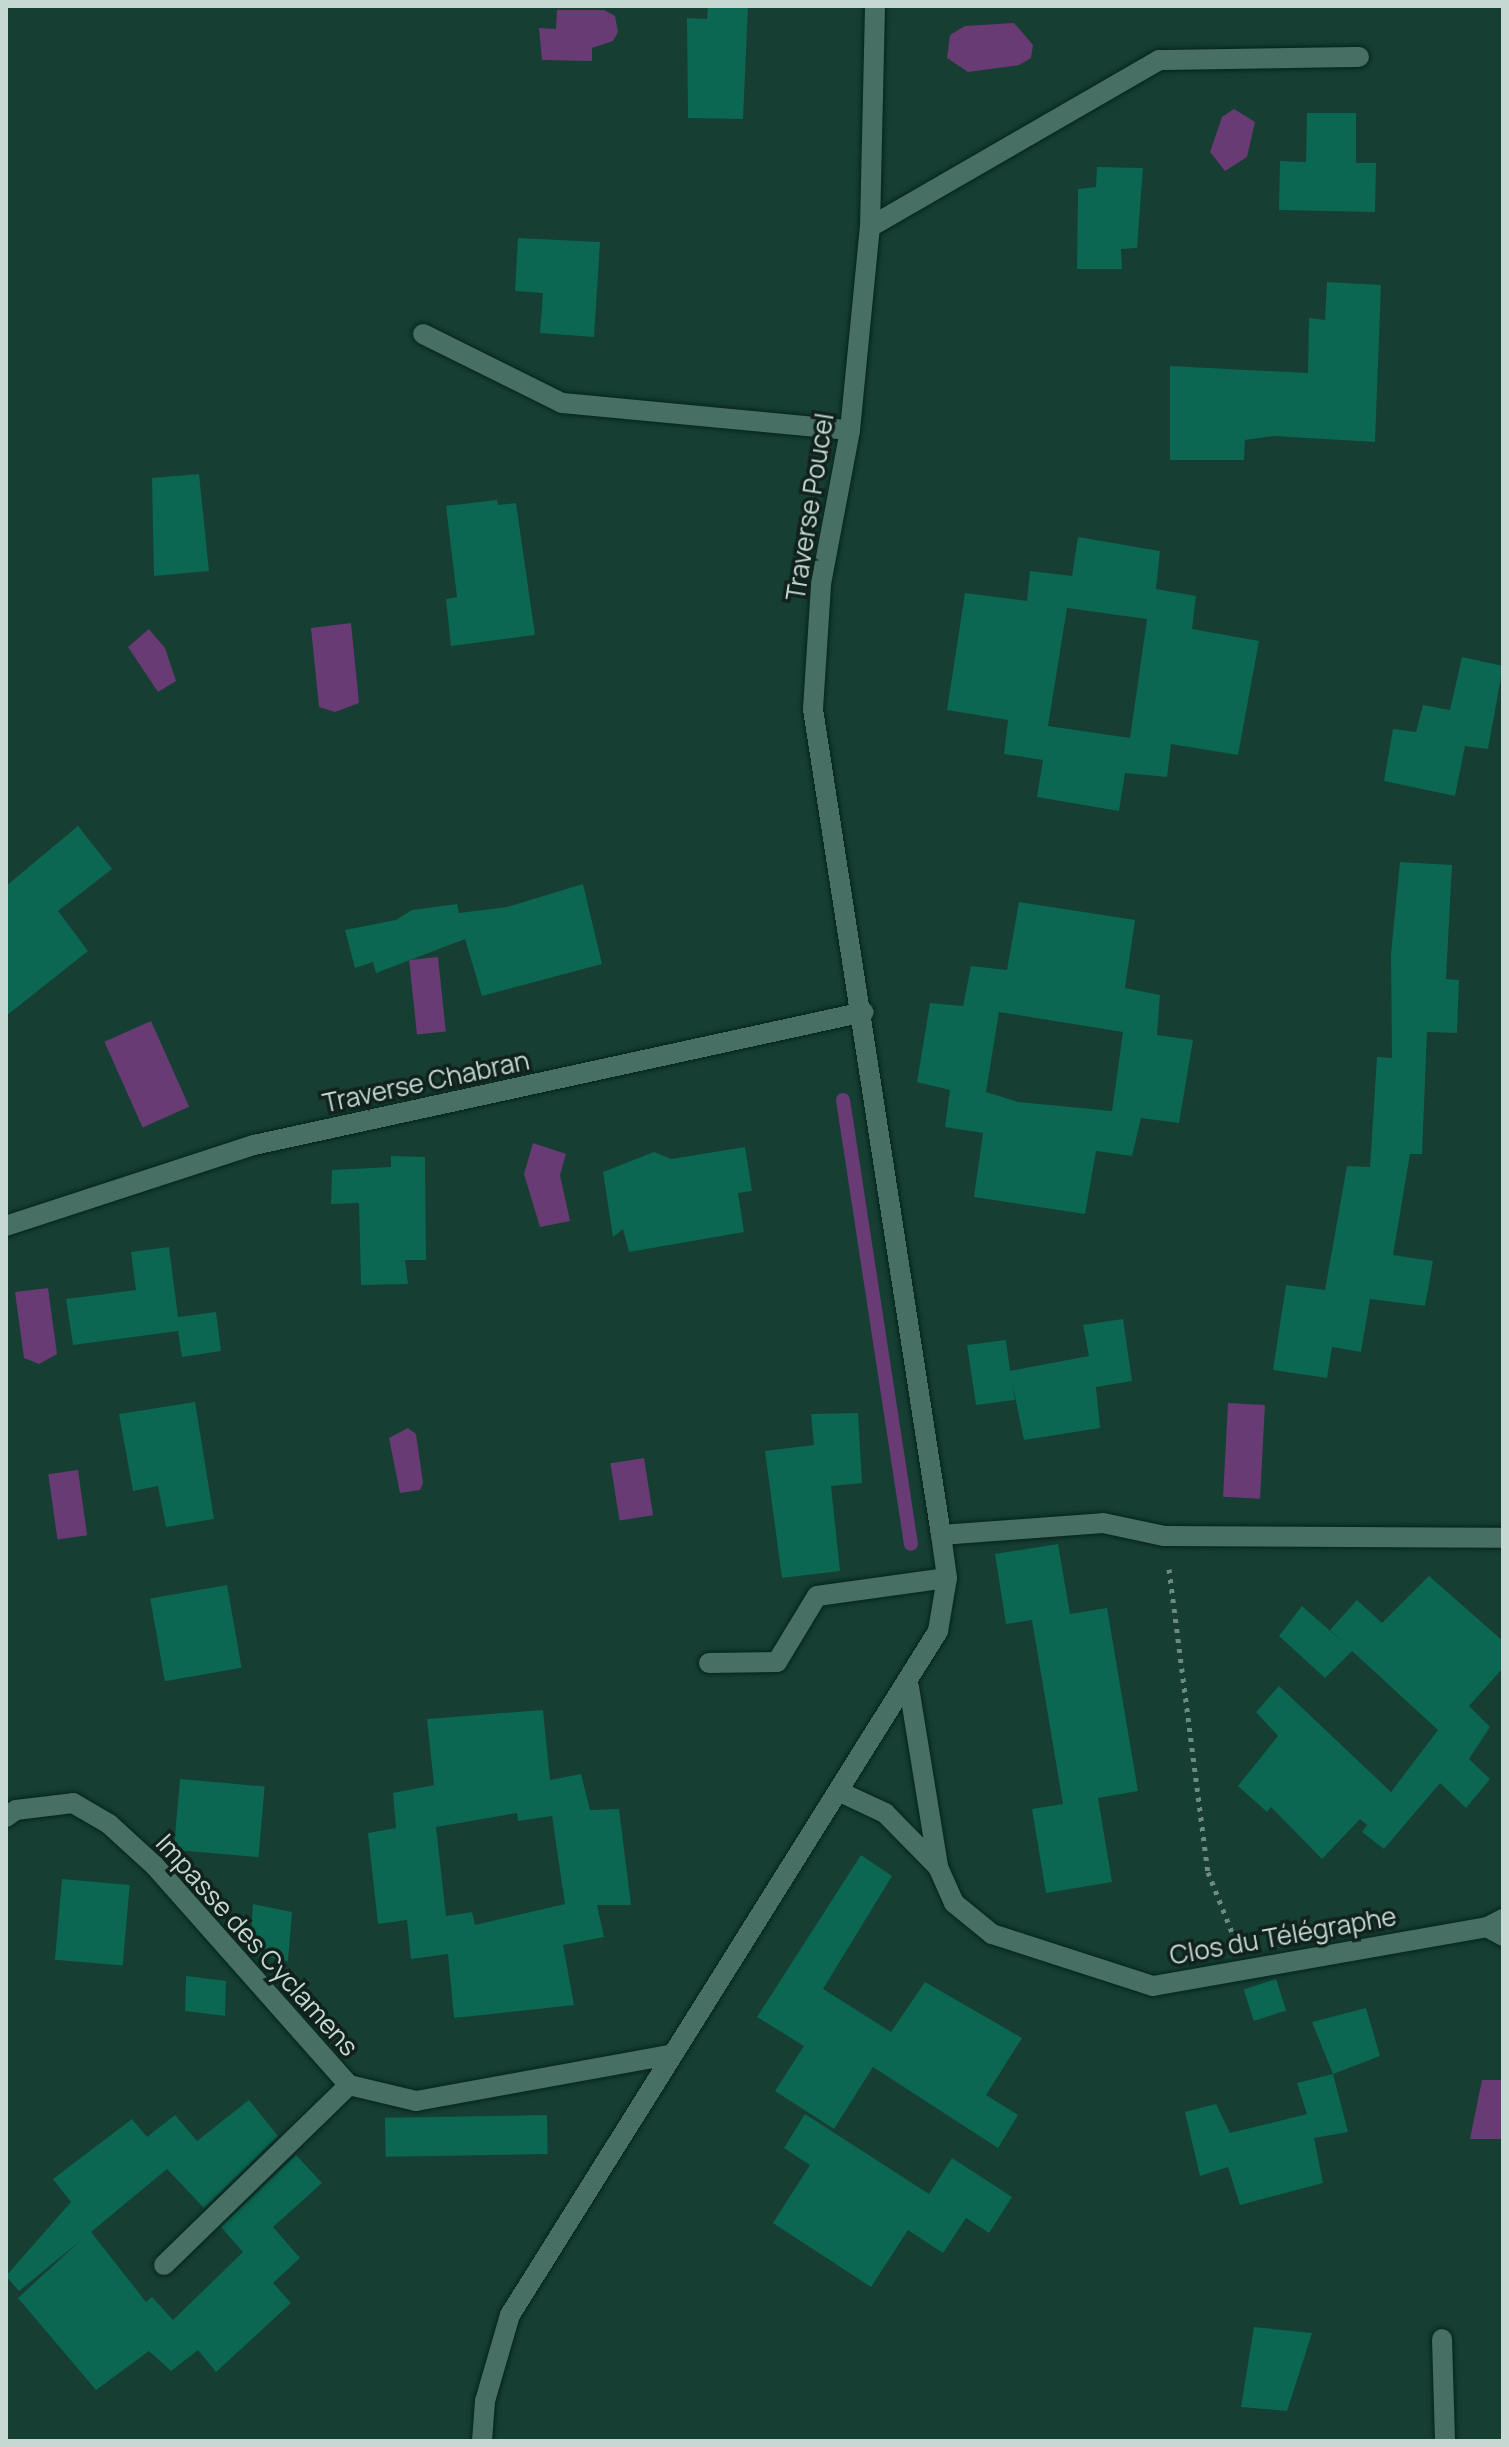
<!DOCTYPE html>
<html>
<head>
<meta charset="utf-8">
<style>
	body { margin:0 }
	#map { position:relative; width:1509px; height:2447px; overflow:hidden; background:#163e33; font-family:Manrope,sans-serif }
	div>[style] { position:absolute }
	.water>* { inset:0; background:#683b75; transform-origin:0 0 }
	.stream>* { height:14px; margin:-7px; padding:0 7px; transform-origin:7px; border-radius:7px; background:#683b75 }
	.building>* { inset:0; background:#0b6652; transform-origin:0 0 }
	.path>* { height:5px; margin-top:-2.5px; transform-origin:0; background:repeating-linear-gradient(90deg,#6d8b82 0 4px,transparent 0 10px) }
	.roads { filter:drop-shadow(0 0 2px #05231b) drop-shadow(0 0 2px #05231b) }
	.service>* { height:20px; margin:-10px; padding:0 10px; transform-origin:10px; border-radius:10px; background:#486f63 }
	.minor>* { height:20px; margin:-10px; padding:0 10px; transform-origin:10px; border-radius:10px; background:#486f63 }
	span { translate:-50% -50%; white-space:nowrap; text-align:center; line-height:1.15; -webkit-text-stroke:7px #11211c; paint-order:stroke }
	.street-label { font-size:26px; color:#c5d9d2 }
	.frame { position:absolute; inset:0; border:8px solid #c5d9d2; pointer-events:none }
</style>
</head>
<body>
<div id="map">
	<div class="water">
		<i style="clip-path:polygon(557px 10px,604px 10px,615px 16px,618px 32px,613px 41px,592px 48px,592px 61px,542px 60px,539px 28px,556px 29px)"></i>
		<i style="clip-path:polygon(1014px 23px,1033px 45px,1031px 58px,1019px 65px,968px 72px,947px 58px,950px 35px,965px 26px)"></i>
		<i style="clip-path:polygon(1234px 109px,1255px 122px,1247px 157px,1225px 171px,1210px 152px,1222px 117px)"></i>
		<i style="clip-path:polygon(351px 623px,359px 703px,335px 712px,319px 707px,311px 628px)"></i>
		<i style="clip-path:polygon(149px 629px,165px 648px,176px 681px,158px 692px,128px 647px)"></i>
		<i style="left:438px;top:957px;width:75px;height:29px;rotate:84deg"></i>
		<i style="left:151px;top:1021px;width:94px;height:51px;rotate:66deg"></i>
		<i style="clip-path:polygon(533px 1143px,566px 1154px,560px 1175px,570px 1221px,540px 1227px,524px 1174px)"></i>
		<i style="clip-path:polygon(48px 1288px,57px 1354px,39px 1364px,24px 1358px,15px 1292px)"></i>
		<i style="left:1228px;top:1403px;width:37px;height:94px;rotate:3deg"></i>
		<i style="clip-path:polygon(408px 1428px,416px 1434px,423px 1483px,420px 1490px,400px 1493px,389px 1438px)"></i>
		<i style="left:644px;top:1458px;width:58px;height:34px;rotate:81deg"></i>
		<i style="left:78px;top:1470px;width:66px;height:30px;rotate:82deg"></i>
		<i style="clip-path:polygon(1482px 2080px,1503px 2080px,1503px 2139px,1470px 2139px)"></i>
	</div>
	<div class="stream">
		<i style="left:843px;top:1100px;width:449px;rotate:81.3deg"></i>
	</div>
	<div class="building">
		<i style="clip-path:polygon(708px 6px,748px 6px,743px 119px,688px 118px,687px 18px,707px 19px)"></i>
		<i style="clip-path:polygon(1307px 113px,1356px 113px,1356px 163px,1376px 163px,1375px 212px,1279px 210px,1280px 161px,1306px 162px)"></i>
		<i style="clip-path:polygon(1097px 167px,1143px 168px,1137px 248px,1121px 249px,1122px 269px,1077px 269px,1078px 189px,1096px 187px)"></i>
		<i style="clip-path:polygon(518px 238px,600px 242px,594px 337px,540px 333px,543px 293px,515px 291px)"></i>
		<i style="clip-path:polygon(1327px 282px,1381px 285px,1375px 442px,1274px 436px,1245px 440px,1244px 460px,1170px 460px,1170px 366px,1308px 373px,1309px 318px,1325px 320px)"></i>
		<i style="clip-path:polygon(199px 474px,209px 571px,154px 576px,152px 478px)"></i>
		<i style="clip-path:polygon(497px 500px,498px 505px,516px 503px,535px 635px,451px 646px,446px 599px,457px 597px,446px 506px)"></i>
		<i style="clip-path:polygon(evenodd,1078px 537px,1160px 551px,1156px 589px,1196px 596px,1192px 629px,1259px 641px,1238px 755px,1171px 744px,1167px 777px,1125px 773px,1119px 811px,1037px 797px,1043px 760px,1004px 754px,1008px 720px,947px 710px,965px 593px,1027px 601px,1030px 571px,1072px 576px,1078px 537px,1067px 608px,1147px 619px,1130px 738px,1048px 726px,1067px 608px)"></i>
		<i style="clip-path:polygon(1462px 657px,1503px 666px,1488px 749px,1465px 746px,1455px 796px,1384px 781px,1393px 729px,1416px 732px,1423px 705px,1450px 710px)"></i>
		<i style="clip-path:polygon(78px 826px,112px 869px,58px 911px,88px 951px,6px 1016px,6px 886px)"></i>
		<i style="clip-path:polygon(1400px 862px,1452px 865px,1446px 979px,1459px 980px,1457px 1033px,1427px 1032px,1422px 1154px,1410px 1154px,1393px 1255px,1433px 1261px,1425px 1306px,1370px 1299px,1361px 1352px,1332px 1347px,1327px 1378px,1273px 1370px,1286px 1285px,1325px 1290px,1347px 1166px,1370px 1167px,1377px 1057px,1392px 1058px,1391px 954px)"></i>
		<i style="clip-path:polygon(583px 884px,602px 964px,482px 996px,465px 939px,376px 973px,373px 962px,355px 968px,345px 930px,396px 920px,412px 910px,457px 904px,459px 913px,507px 907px)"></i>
		<i style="clip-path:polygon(evenodd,1019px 902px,1135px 920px,1125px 988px,1160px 995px,1157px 1035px,1193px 1040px,1179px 1123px,1141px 1118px,1132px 1156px,1096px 1151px,1085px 1214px,974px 1197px,983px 1133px,945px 1127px,950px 1090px,917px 1082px,930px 1003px,963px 1006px,971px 966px,1007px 970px,1019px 902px,999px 1012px,1123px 1032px,1112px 1111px,1018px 1102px,986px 1092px,999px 1012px)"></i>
		<i style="clip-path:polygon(745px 1147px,752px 1191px,738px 1193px,744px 1232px,629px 1252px,623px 1229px,613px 1237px,603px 1172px,654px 1152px,671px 1159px)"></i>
		<i style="clip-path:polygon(391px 1156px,425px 1157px,426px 1260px,405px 1260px,408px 1284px,361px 1285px,359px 1203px,331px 1204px,332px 1170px,391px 1167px)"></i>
		<i style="clip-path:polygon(169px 1247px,178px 1317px,216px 1312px,221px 1351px,182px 1357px,178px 1331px,73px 1345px,66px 1299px,136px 1290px,131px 1252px)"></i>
		<i style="clip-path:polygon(1123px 1319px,1132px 1381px,1096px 1387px,1100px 1428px,1024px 1440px,1012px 1382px,1015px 1400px,976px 1405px,967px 1345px,1006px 1340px,1010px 1371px,1089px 1356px,1083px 1325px)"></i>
		<i style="clip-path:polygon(195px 1402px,214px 1519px,166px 1527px,158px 1486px,133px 1491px,119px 1414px)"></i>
		<i style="clip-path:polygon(858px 1413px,862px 1483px,831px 1486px,840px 1571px,782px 1578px,765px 1451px,814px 1445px,811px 1414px)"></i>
		<i style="clip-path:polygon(1058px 1544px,1070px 1614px,1107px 1608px,1138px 1791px,1098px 1798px,1112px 1882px,1046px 1893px,1032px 1809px,1063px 1804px,1032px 1620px,1006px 1624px,995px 1554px)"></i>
		<i style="clip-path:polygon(1429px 1576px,1503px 1641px,1503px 1668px,1469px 1706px,1490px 1727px,1469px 1759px,1490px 1779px,1466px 1808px,1440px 1783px,1384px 1849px,1362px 1832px,1367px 1825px,1360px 1819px,1322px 1859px,1271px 1807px,1267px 1812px,1238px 1786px,1278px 1736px,1256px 1712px,1279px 1686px,1391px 1792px,1438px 1730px,1352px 1651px,1325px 1678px,1279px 1636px,1302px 1606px,1345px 1644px,1330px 1630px,1357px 1600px,1382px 1623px)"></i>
		<i style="left:227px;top:1585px;width:84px;height:78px;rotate:80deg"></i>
		<i style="clip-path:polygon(evenodd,543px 1710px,550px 1780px,581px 1774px,590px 1810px,619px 1809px,631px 1905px,597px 1905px,604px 1937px,563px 1945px,574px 2005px,454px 2018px,448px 1954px,411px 1959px,407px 1920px,378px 1924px,368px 1833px,396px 1828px,393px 1793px,434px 1785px,427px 1719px,543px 1710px,517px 1813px,518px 1821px,552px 1816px,565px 1904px,475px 1925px,472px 1912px,446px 1916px,436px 1827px,517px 1813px)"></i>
		<i style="left:180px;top:1779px;width:85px;height:71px;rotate:5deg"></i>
		<i style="clip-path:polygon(861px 1855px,892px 1876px,823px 1989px,891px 2032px,925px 1982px,1022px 2038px,986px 2095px,1018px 2115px,998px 2148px,873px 2067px,834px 2129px,775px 2091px,804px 2046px,757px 2017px)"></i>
		<i style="left:62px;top:1879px;width:68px;height:81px;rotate:5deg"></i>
		<i style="clip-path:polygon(253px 1904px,292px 1912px,288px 1961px,250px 1954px)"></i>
		<i style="clip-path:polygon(186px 1976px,226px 1981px,225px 2016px,185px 2011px)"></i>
		<i style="left:1276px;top:1979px;width:33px;height:34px;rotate:72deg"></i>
		<i style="clip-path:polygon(1366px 2008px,1380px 2056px,1333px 2074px,1312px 2022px)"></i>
		<i style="clip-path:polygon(1333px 2074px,1348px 2132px,1314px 2138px,1323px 2183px,1240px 2205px,1228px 2167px,1200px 2176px,1185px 2112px,1216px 2104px,1230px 2133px,1307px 2114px,1297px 2083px)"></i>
		<i style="clip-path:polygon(249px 2100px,278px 2136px,204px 2208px,167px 2169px,91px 2232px,146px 2302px,152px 2297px,173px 2320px,243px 2252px,221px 2227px,296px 2155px,322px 2183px,273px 2227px,300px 2258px,273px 2283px,291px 2303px,216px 2372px,198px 2350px,171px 2371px,149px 2351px,96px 2390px,18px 2298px,80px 2241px,19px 2291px,6px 2276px,71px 2202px,53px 2179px,132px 2119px,147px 2137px,175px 2115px,197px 2141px)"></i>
		<i style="clip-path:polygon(805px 2114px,929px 2194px,952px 2158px,1012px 2197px,989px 2233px,966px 2218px,943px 2253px,908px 2230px,871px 2287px,773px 2223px,810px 2165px,784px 2148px)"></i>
		<i style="left:547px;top:2115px;width:39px;height:162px;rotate:89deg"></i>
		<i style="clip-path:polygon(1254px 2327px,1312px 2333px,1287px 2411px,1241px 2407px)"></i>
	</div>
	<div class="path">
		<i style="left:1169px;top:1569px;width:305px;rotate:82.7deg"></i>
		<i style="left:1208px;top:1872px;width:73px;rotate:68.3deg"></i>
	</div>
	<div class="roads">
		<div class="service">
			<i style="left:870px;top:227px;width:334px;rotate:-30deg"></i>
			<i style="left:1159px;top:60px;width:200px;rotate:-0.9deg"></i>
			<i style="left:423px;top:334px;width:155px;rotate:26.4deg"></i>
			<i style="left:562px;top:403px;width:289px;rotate:5.4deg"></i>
			<i style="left:709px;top:1663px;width:68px;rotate:-0.8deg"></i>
			<i style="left:777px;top:1662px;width:77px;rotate:-58.8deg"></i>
			<i style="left:817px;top:1596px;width:131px;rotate:-7.9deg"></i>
			<i style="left:164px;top:2265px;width:258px;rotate:-44.2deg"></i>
		</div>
		<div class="minor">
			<i style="left:6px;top:1226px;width:261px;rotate:-18.1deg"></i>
			<i style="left:254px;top:1145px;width:624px;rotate:-12.3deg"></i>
			<i style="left:941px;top:1535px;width:162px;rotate:-4.2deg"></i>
			<i style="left:1103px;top:1523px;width:62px;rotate:12deg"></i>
			<i style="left:1164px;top:1536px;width:339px;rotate:0.3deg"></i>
			<i style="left:909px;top:1687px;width:182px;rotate:80.8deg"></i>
			<i style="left:938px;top:1867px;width:39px;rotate:66deg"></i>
			<i style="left:954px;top:1903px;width:49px;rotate:39.2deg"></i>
			<i style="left:992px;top:1934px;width:169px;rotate:17.9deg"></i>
			<i style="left:1153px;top:1986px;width:339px;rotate:-10deg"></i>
			<i style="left:840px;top:1792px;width:50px;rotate:25deg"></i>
			<i style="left:885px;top:1813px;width:76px;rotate:45.5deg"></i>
			<i style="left:6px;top:1817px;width:12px;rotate:-35deg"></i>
			<i style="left:16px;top:1810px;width:57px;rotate:-7deg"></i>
			<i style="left:73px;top:1803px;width:42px;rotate:30.3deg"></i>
			<i style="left:109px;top:1824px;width:62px;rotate:42.4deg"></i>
			<i style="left:155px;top:1866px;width:293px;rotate:48.5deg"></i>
			<i style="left:349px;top:2085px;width:69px;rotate:13.4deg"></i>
			<i style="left:416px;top:2101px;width:258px;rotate:-10.3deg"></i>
			<i style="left:1503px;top:1919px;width:18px;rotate:153deg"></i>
			<i style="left:1487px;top:1927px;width:18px;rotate:29deg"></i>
			<i style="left:1442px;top:2339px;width:102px;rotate:88.3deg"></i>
			<i style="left:482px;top:2441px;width:40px;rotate:-85.7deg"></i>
			<i style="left:485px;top:2401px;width:90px;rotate:-73.8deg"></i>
			<i style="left:510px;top:2315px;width:807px;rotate:-57.96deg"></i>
			<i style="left:938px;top:1631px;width:54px;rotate:-80.4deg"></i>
			<i style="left:947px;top:1578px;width:43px;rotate:-97.9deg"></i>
			<i style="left:941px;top:1535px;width:836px;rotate:-98.81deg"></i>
			<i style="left:813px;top:709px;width:125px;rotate:-86.3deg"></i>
			<i style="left:821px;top:584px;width:157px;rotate:-79.3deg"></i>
			<i style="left:850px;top:430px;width:204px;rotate:-84.4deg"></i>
			<i style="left:870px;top:227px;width:221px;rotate:-88.7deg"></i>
		</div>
	</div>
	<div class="street-label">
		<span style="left:810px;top:507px;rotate:-81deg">Traverse Poucel</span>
		<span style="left:426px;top:1082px;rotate:-12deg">Traverse Chabran</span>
		<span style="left:1283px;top:1936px;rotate:-10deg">Clos du Télégraphe</span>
		<span style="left:257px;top:1945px;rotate:48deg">Impasse des Cyclamens</span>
	</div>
	<div class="frame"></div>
</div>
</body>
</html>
